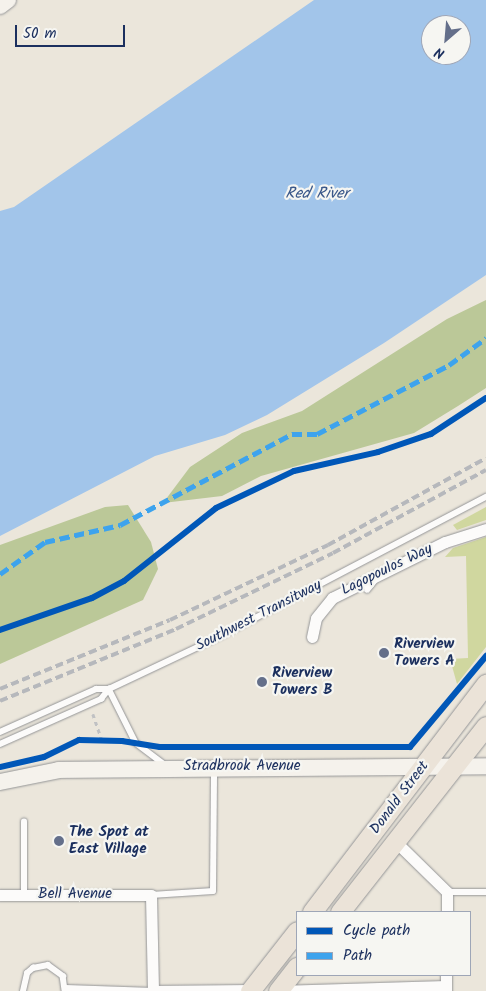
<!DOCTYPE html>
<html>
<head>
<meta charset="utf-8">
<style>
	body { margin:0 }
	#map { position:relative; width:486px; height:991px; overflow:hidden; background:#ebe6db; font-family:Kalam,sans-serif }
	div>[style] { position:absolute }
	.green>* { inset:0; background:#d0d79f }
	.forest>* { inset:0; background:#bbc898 }
	.water>* { inset:0; background:#a2c5ea }
	.path>* { height:2.5px; margin-top:-1.25px; transform-origin:0; background:repeating-linear-gradient(90deg,#c0c1c3 0 4px,transparent 0 8px) }
	.roads { filter:drop-shadow(0 0 1px #949597) drop-shadow(0 0 1px #949597) }
	.lane>* { height:5.5px; margin:-2.75px; padding:0 2.75px; transform-origin:2.75px; border-radius:2.75px; background:#fcfbfa }
	.street>* { height:11px; margin:-5.5px; padding:0 5.5px; transform-origin:5.5px; border-radius:5.5px; background:#fcfbfa }
	.secondary>* { height:16px; margin:-8px; padding:0 8px; transform-origin:8px; border-radius:8px; background:#f5f2ec }
	.primary>* { height:19px; margin:-9.5px; padding:0 9.5px; transform-origin:9.5px; border-radius:9.5px; background:#ebe3d8 }
	.rail>* { height:4px; margin-top:-2px; transform-origin:0; background:repeating-linear-gradient(90deg,#b6b8bc 0 8px,transparent 0 12px) }
	.quiet>* { height:5px; margin-top:-2.5px; transform-origin:0; background:repeating-linear-gradient(90deg,#3da3ed 0 10px,transparent 0 15px) }
	.cycleway>* { height:6px; margin:-3px; padding:0 3px; transform-origin:3px; border-radius:3px; background:#0057b8 }
	.dots>* { width:14px; height:14px; translate:-50% -50%; box-sizing:border-box; border:2px solid #f6f6f2; border-radius:50% }
	span { translate:-50% -50%; white-space:nowrap; text-align:center; line-height:1.15; -webkit-text-stroke:4.5px #f6f6f2; paint-order:stroke }
	.street-label { font-size:15px; color:#1b2f5e }
	.poi-label { font-size:15px; color:#1b2f5e; font-weight:700 }
	.left { translate:0 -50%; text-align:left }
	.water-label { font-size:16px; color:#3a588a; font-style:italic }
	.legend { position:absolute; left:296px; top:911px; width:175px; height:65px; box-sizing:border-box; background:#f6f6f2; border:1px solid #9ea6b7; margin:0; padding:6px 9px; list-style:none; font-size:15px; color:#1b2f5e }
	.legend li { display:flex; align-items:center; gap:10px; height:25px }
	.legend b { width:25px; border:1px solid #9ea6b7 }
	.north { position:absolute; left:421px; top:15px; width:50px; height:50px; box-sizing:border-box; background:#f6f6f2; border:1px solid #9ea6b7; border-radius:50%; rotate:207deg; font-size:14px; font-weight:700; line-height:20px; text-align:center; color:#1b2f5e }
	.north::after { content:''; display:block; margin:auto; width:18px; height:22px; background:#646f8a; clip-path:polygon(50% 0,100% 100%,50% 72%,0 100%) }
	.scale { position:absolute; left:15px; top:25px; width:110px; height:22px; box-sizing:border-box; border:2px solid #1b2f5e; border-top:0; padding-left:6px; font-size:15px; line-height:18px; white-space:nowrap; color:#1b2f5e; -webkit-text-stroke:4px #f6f6f2; paint-order:stroke }
</style>
</head>
<body>
<div id="map">
	<div class="green">
		<i style="clip-path:polygon(486px 507px,486px 520px,457px 530px,453px 525px)"></i>
		<i style="clip-path:polygon(486px 537px,486px 647px,457px 684px,450px 659px,468px 658px,466px 556px,445px 557px,453px 548px)"></i>
	</div>
	<div class="forest">
		<i style="clip-path:polygon(486px 300px,486px 388px,458px 406px,414px 433px,261px 476px,222px 496px,163px 503px,190px 467px,242px 433px,302px 411px,447px 319px)"></i>
		<i style="clip-path:polygon(128px 505px,151px 542px,158px 569px,143px 600px,0 664px,0 545px,105px 507px)"></i>
	</div>
	<div class="water">
		<i style="clip-path:polygon(evenodd,314px 0,486px 0,486px 275px,384px 343px,267px 415px,225px 435px,155px 456px,0 536px,0 211px,14px 207px,314px 0,431px 25px,461px 25px,461px 55px,431px 55px,431px 25px)"></i>
	</div>
	<div class="path">
		<i style="left:93px;top:714px;width:28px;rotate:71deg"></i>
	</div>
	<div class="roads">
		<div class="lane">
			<i style="left:367px;top:590px;width:14px;rotate:-51deg"></i>
			<i style="left:109px;top:689px;width:60px;rotate:63.4deg"></i>
			<i style="left:136px;top:743px;width:36px;rotate:37deg"></i>
			<i style="left:0;top:732px;width:105px;rotate:-24.1deg"></i>
			<i style="left:96px;top:689px;width:13px"></i>
			<i style="left:0;top:744px;width:111px;rotate:-24deg"></i>
			<i style="left:101px;top:699px;width:13px;rotate:-51deg"></i>
			<i style="left:109px;top:689px;width:126px;rotate:-25.3deg"></i>
			<i style="left:223px;top:635px;width:297px;rotate:-27.7deg"></i>
			<i style="left:447px;top:892px;width:39px"></i>
			<i style="left:24px;top:895px;width:73px;rotate:-90deg"></i>
			<i style="left:151px;top:895px;width:62px;rotate:-3.7deg"></i>
			<i style="left:213px;top:891px;width:121px;rotate:-89.5deg"></i>
			<i style="left:66px;top:988px;width:87px;rotate:2deg"></i>
			<i style="left:23px;top:991px;width:18px;rotate:-77deg"></i>
			<i style="left:27px;top:973px;width:8px;rotate:-40deg"></i>
			<i style="left:33px;top:968px;width:15px;rotate:-11deg"></i>
			<i style="left:48px;top:965px;width:19px;rotate:36deg"></i>
			<i style="left:63px;top:976px;width:15px;rotate:82deg"></i>
		</div>
		<div class="street">
			<i style="left:312px;top:637px;width:19px;rotate:-78deg"></i>
			<i style="left:316px;top:618px;width:26px;rotate:-51deg"></i>
			<i style="left:332px;top:598px;width:126px;rotate:-26.4deg"></i>
			<i style="left:445px;top:542px;width:43px;rotate:-17.6deg"></i>
			<i style="left:396px;top:842px;width:71px;rotate:44.4deg"></i>
			<i style="left:447px;top:892px;width:20px;rotate:90deg"></i>
			<i style="left:0;top:895px;width:151px"></i>
			<i style="left:151px;top:895px;width:96px;rotate:88.8deg"></i>
			<i style="left:153px;top:991px;width:98px;rotate:-0.6deg"></i>
			<i style="left:278px;top:991px;width:168px;rotate:-1.7deg"></i>
			<i style="left:446px;top:991px;width:16px;rotate:-90deg"></i>
		</div>
		<div class="secondary">
			<i style="left:0;top:6px;width:10px;rotate:-37deg"></i>
			<i style="left:0;top:782px;width:60px;rotate:-11.5deg"></i>
			<i style="left:59px;top:770px;width:427px;rotate:-0.5deg"></i>
		</div>
		<div class="primary">
			<i style="left:312px;top:912px;width:287px;rotate:-52.7deg"></i>
			<i style="left:340px;top:912px;width:236px;rotate:-51.9deg"></i>
			<i style="left:250px;top:991px;width:76px;rotate:-51.9deg"></i>
			<i style="left:278px;top:991px;width:31px;rotate:-52deg"></i>
		</div>
	</div>
	<div class="rail">
		<i style="left:0;top:689px;width:183px;rotate:-22.1deg"></i>
		<i style="left:170px;top:620px;width:175px;rotate:-25.4deg"></i>
		<i style="left:328px;top:545px;width:180px;rotate:-28.8deg"></i>
		<i style="left:0;top:701px;width:190px;rotate:-22.2deg"></i>
		<i style="left:176px;top:629px;width:174px;rotate:-25.8deg"></i>
		<i style="left:333px;top:553px;width:174px;rotate:-28.5deg"></i>
	</div>
	<div class="quiet">
		<i style="left:0;top:574px;width:55px;rotate:-35.4deg"></i>
		<i style="left:45px;top:542px;width:77px;rotate:-12.8deg"></i>
		<i style="left:120px;top:525px;width:195px;rotate:-27.9deg"></i>
		<i style="left:292px;top:434px;width:25px"></i>
		<i style="left:317px;top:434px;width:149px;rotate:-27.6deg"></i>
		<i style="left:449px;top:365px;width:46px;rotate:-36.1deg"></i>
	</div>
	<div class="cycleway">
		<i style="left:0;top:630px;width:97px;rotate:-19.2deg"></i>
		<i style="left:92px;top:598px;width:36px;rotate:-28deg"></i>
		<i style="left:124px;top:581px;width:117px;rotate:-38.4deg"></i>
		<i style="left:216px;top:508px;width:86px;rotate:-25.4deg"></i>
		<i style="left:294px;top:471px;width:86px;rotate:-12.7deg"></i>
		<i style="left:378px;top:452px;width:56px;rotate:-18.8deg"></i>
		<i style="left:431px;top:434px;width:66px;rotate:-33.2deg"></i>
		<i style="left:0;top:767px;width:45px;rotate:-12.8deg"></i>
		<i style="left:44px;top:757px;width:39px;rotate:-26deg"></i>
		<i style="left:79px;top:740px;width:43px;rotate:1.3deg"></i>
		<i style="left:122px;top:741px;width:38px;rotate:9deg"></i>
		<i style="left:160px;top:747px;width:250px"></i>
		<i style="left:410px;top:747px;width:119px;rotate:-50.1deg"></i>
	</div>
	<div class="dots">
		<i style="left:384px;top:653px;background:#646f8a"></i>
		<i style="left:262px;top:682px;background:#646f8a"></i>
		<i style="left:59px;top:841px;background:#646f8a"></i>
	</div>
	<div class="street-label">
		<span style="left:387px;top:570px;rotate:-26deg">Lagopoulos Way</span>
		<span style="left:259px;top:616px;rotate:-27deg">Southwest Transitway</span>
		<span style="left:242px;top:767px">Stradbrook Avenue</span>
		<span style="left:400px;top:798px;rotate:-53deg">Donald Street</span>
		<span style="left:75px;top:895px">Bell Avenue</span>
	</div>
	<div class="poi-label">
		<span class="left" style="left:394px;top:653px">Riverview<br>Towers A</span>
		<span class="left" style="left:272px;top:682px">Riverview<br>Towers B</span>
		<span class="left" style="left:69px;top:841px">The Spot at<br>East Village</span>
	</div>
	<div class="water-label">
		<span style="left:317px;top:194px">Red River</span>
	</div>
	<ul class="legend">
	<li><b style="height:6px;background:#0057b8"></b>Cycle path</li>
	<li><b style="height:6px;background:#3da3ed"></b>Path</li>
	</ul>
	<div class="north">N</div>
	<div class="scale">50 m</div>
</div>
</body>
</html>
